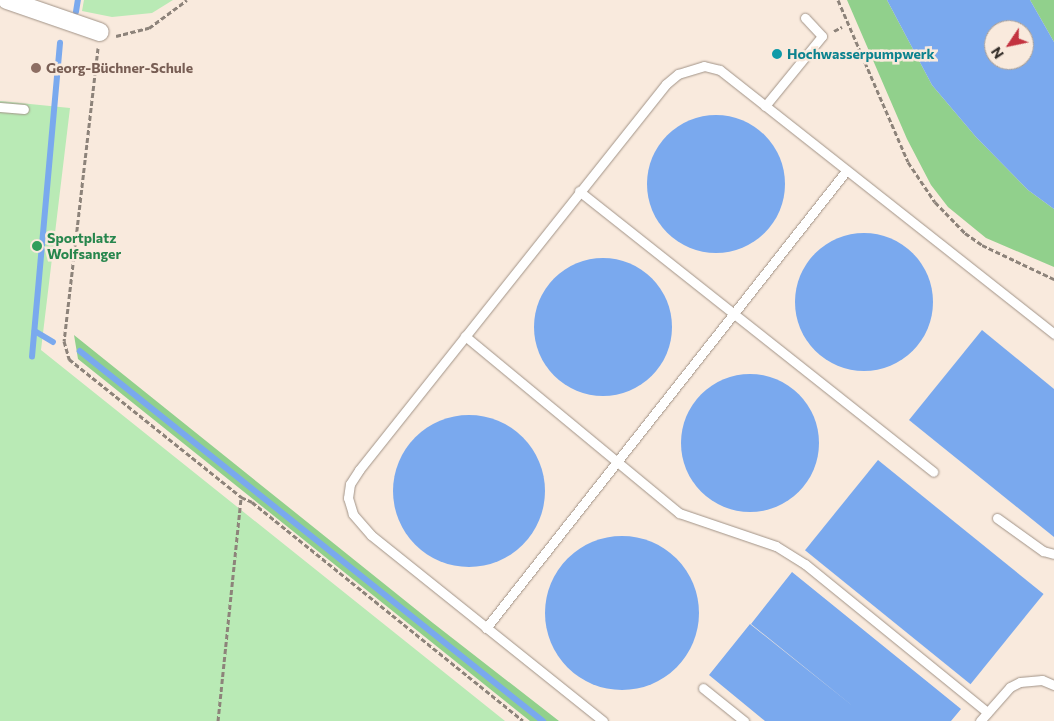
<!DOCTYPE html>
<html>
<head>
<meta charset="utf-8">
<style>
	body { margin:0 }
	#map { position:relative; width:1054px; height:721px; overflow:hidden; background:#f9eadd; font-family:Commissioner,sans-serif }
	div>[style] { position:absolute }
	.green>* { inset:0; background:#b9eab5 }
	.forest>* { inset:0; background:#91d08c }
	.water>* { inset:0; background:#7aa9ee; transform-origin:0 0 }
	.round { border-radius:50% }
	.stream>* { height:5.5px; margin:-2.75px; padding:0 2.75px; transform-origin:2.75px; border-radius:2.75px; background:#7aa9ee }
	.path>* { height:3px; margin-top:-1.5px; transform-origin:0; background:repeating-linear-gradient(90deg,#8d837a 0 5px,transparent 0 7.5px) }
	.roads { filter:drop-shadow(0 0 1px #a19387) drop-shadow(0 0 1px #a19387) }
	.lane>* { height:9px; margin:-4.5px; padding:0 4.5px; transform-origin:4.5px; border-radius:4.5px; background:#fff }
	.street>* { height:18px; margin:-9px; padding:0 9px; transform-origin:9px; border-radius:9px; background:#fff }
	.dots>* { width:14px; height:14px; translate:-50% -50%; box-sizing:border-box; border:2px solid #f9eadd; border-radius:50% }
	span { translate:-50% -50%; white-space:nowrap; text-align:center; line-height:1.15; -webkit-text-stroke:5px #f9eadd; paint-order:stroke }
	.culture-label { font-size:14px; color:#0d838f; font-weight:700 }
	.left { translate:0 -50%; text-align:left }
	.education-label { font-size:14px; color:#785e54; font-weight:700 }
	.leisure-label { font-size:14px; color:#27864d; font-weight:700 }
	.north { position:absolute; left:984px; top:20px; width:50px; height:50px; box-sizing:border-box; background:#f9eadd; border:1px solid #aa9f95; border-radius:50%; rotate:236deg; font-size:14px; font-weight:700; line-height:20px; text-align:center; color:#342e29 }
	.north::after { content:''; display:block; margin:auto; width:18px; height:22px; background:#c33340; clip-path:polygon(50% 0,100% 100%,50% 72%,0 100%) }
</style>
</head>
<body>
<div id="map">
	<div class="green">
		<i style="clip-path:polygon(84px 0,173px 0,152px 13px,112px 17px,82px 11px)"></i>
		<i style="clip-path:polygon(0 101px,70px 108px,41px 350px,505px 721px,0 721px)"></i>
	</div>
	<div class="forest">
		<i style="clip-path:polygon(847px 0,887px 0,932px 85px,976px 137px,1028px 190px,1054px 209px,1054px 267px,986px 238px,948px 207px,931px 185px,907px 139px)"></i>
		<i style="clip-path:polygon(1030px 0,1054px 0,1054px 42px)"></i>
		<i style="clip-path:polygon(74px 335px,433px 623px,559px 721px,530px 721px,78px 359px)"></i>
	</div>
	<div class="water">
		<i style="clip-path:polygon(evenodd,887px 0,1030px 0,1054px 42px,1054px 209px,1028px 190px,976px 137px,932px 85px,887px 0,994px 30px,1024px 30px,1024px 60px,994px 60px,994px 30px)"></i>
		<i class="round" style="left:647px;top:115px;width:138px;height:138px"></i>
		<i class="round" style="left:795px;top:233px;width:138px;height:138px"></i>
		<i class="round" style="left:534px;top:258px;width:138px;height:138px"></i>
		<i style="clip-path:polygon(982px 330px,1054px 389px,1054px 537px,909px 420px)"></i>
		<i class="round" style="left:681px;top:374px;width:138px;height:138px"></i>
		<i class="round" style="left:393px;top:415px;width:152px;height:152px"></i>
		<i style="left:878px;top:460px;width:213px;height:116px;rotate:39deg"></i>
		<i class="round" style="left:545px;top:536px;width:154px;height:154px"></i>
		<i style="clip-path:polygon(792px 572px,961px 709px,951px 721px,765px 721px,709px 675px,750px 624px,854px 707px,751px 624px)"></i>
	</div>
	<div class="stream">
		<i style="left:76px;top:12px;width:12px;rotate:-81deg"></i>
		<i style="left:35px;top:331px;width:21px;rotate:31deg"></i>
		<i style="left:80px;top:351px;width:593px;rotate:38.63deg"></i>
		<i style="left:32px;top:357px;width:315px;rotate:-84.9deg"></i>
	</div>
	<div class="path">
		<i style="left:838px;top:0;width:176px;rotate:66.6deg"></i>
		<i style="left:908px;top:162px;width:48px;rotate:56deg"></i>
		<i style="left:935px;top:202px;width:43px;rotate:45.9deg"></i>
		<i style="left:965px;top:233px;width:21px;rotate:35deg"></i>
		<i style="left:982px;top:245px;width:80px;rotate:25.3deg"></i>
		<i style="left:834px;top:31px;width:9px;rotate:-27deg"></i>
		<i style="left:116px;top:36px;width:34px;rotate:-14deg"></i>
		<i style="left:149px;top:28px;width:47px;rotate:-36.4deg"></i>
		<i style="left:98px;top:48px;width:295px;rotate:96.6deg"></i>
		<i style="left:64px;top:341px;width:19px;rotate:74deg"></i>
		<i style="left:69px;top:359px;width:221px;rotate:38.7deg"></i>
		<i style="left:241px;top:497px;width:12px;rotate:24deg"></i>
		<i style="left:252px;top:502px;width:348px;rotate:38.9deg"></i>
		<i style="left:218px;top:721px;width:225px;rotate:-84.1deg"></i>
	</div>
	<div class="roads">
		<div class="lane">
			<i style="left:765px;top:106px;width:90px;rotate:-50.8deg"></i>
			<i style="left:822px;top:36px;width:25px;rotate:-133deg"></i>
			<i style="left:0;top:107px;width:24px;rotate:5deg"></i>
			<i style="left:579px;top:191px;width:452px;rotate:38.4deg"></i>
			<i style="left:465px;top:336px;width:278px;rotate:39.6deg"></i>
			<i style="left:679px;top:513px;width:102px;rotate:18.8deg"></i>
			<i style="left:776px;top:546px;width:34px;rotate:32deg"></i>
			<i style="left:805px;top:564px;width:235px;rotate:39.1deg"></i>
			<i style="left:997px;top:518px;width:57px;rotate:35.7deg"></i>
			<i style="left:1043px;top:551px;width:11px;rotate:15deg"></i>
			<i style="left:486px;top:628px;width:582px;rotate:-51.77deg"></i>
			<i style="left:703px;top:688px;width:53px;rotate:38.8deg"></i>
			<i style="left:603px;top:721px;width:297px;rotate:-141.3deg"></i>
			<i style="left:371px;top:535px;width:28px;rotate:-131deg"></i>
			<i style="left:353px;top:514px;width:17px;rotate:-107deg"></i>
			<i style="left:348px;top:498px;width:14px;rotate:-82deg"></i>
			<i style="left:350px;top:484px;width:17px;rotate:-57deg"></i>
			<i style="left:359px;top:470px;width:493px;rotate:-51.5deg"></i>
			<i style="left:666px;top:84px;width:16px;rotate:-40deg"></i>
			<i style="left:678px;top:74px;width:27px;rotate:-17deg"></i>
			<i style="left:704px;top:66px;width:16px;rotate:14deg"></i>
			<i style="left:720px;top:70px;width:426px;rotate:38.3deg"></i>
			<i style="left:980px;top:721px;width:45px;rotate:-48.6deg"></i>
			<i style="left:1010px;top:687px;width:11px;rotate:-27deg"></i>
			<i style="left:1020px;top:682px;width:22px;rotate:-5deg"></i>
			<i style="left:1042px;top:680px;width:13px;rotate:23deg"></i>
		</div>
		<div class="street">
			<i style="left:7px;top:0;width:98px;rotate:19deg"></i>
		</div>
	</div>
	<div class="dots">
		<i style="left:777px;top:54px;background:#0f9aa8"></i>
		<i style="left:36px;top:68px;background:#8d6e63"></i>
		<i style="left:37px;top:246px;background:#2e9e5b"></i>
	</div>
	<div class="culture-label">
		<span class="left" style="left:787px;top:54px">Hochwasserpumpwerk</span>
	</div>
	<div class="education-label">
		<span class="left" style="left:46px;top:68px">Georg-Büchner-Schule</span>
	</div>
	<div class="leisure-label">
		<span class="left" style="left:47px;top:246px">Sportplatz<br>Wolfsanger</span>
	</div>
	<div class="north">N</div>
</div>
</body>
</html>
